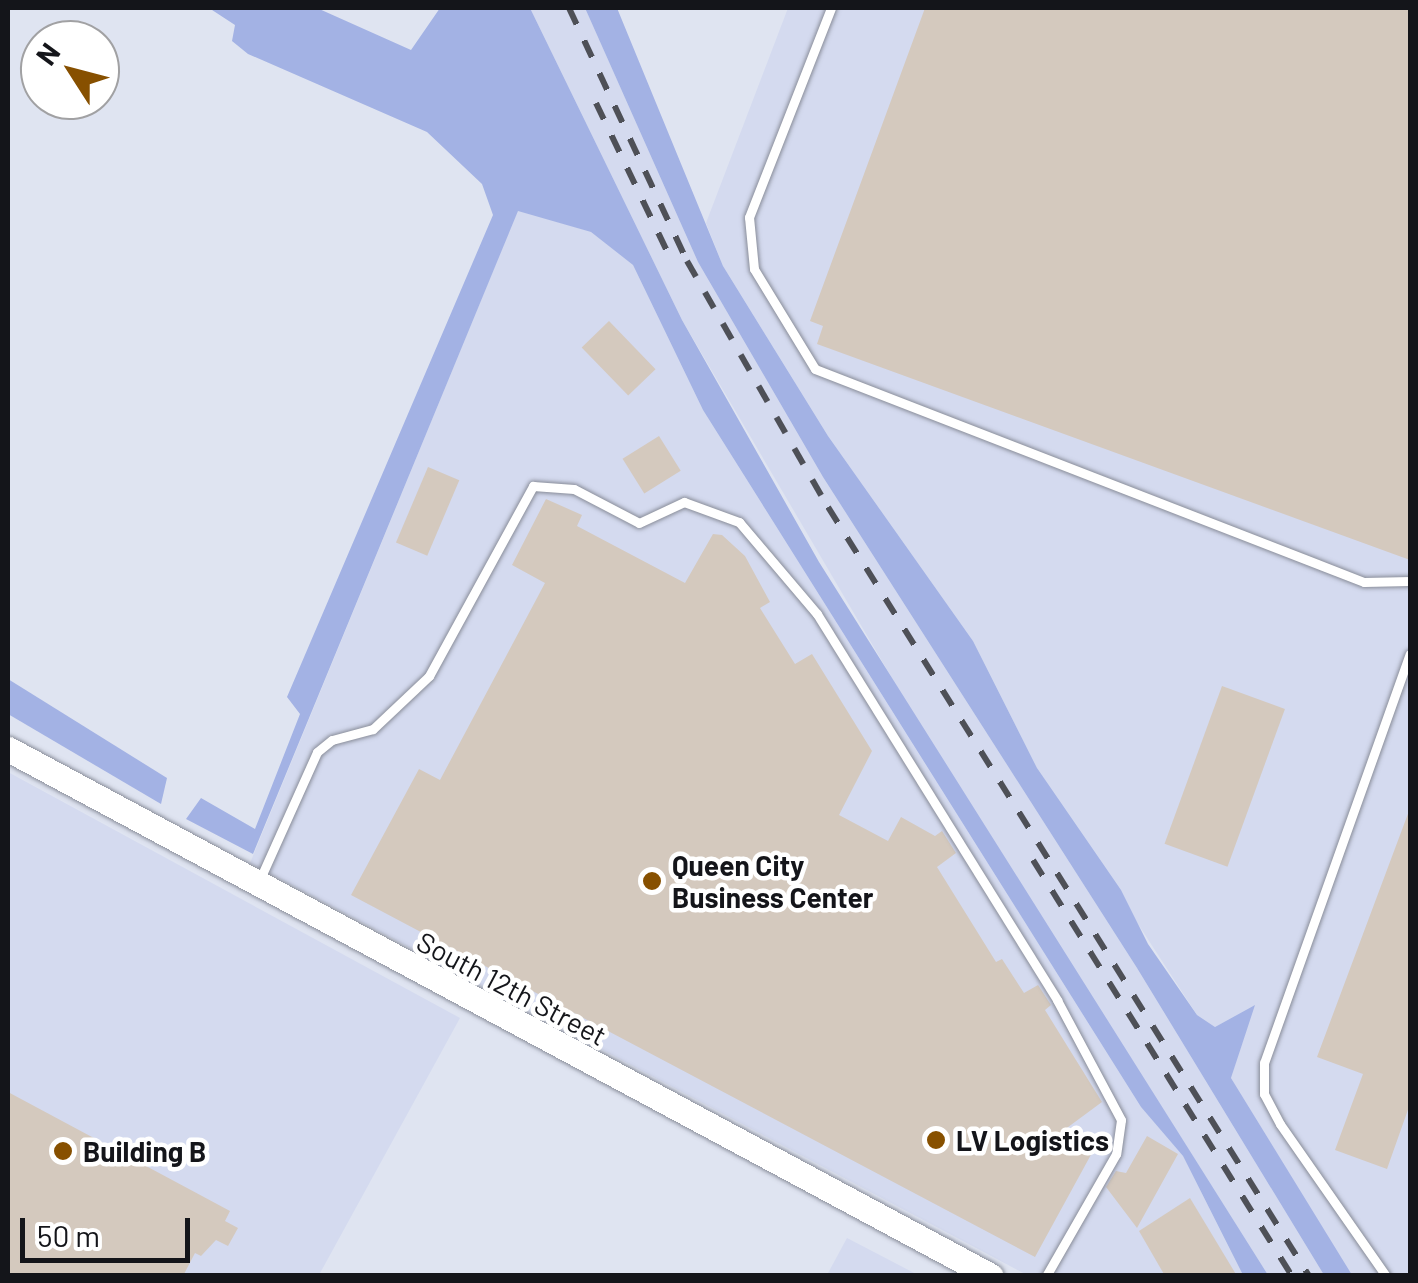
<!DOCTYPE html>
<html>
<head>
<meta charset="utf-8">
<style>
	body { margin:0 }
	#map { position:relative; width:1418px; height:1283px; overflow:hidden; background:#dfe4f1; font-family:Barlow,sans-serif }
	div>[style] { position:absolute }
	.built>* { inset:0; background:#d4daef }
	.green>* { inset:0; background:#a3b2e4 }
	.building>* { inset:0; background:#d4c9be; transform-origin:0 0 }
	.roads { filter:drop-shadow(0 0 2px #898d99) drop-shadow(0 0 2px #898d99) }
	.lane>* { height:9px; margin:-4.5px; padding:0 4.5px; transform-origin:4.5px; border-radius:4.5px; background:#fff }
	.secondary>* { height:25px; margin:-12.5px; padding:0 12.5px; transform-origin:12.5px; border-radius:12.5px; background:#fff }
	.rail>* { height:6px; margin-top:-3px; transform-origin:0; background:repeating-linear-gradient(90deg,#4e5057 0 18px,transparent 0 36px) }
	.dots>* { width:28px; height:28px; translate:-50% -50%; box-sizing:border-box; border:5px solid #fff; border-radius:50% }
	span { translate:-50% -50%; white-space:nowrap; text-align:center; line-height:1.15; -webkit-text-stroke:9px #fff; paint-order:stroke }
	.poi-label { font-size:28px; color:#14151a; font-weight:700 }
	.left { translate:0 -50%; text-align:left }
	.street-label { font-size:28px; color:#14151a }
	.frame { position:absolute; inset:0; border:10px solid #14151a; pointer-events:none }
	.north { position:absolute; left:20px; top:20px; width:100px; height:100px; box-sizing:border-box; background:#fff; border:2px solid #a1a1a3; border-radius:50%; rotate:306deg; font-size:28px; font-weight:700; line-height:40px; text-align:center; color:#14151a }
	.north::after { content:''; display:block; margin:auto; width:35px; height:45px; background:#875000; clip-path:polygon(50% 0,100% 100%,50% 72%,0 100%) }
	.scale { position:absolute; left:20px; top:1218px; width:170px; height:45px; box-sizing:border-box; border:5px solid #14151a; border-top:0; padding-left:12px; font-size:30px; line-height:35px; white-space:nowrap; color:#14151a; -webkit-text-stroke:8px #fff; paint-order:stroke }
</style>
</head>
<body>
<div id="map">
	<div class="built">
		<i style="clip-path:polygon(530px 8px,585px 8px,698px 262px,823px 477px,1137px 968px,1324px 1275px,1268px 1275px,913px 714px,682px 320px)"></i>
		<i style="clip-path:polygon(788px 8px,1410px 8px,1410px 1275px,1351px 1275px,1231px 1078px,1253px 1006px,1215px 1027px,1197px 1015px,1037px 768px,973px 641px,828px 436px,723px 266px,706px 223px)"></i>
		<i style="clip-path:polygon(518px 210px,591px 232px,633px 265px,703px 410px,1141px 1107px,1183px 1156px,1243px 1275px,1027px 1275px,250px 863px)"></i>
		<i style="clip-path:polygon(8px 772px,460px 1018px,319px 1275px,8px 1275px)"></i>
		<i style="clip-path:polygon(847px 1238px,872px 1251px,918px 1275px,827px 1275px)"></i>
	</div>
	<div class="green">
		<i style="clip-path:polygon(209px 8px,317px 8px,411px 50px,440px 8px,530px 8px,682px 320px,819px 562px,1268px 1275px,1243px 1275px,1183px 1156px,1141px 1107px,703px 410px,633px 265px,591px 232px,518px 211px,253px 854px,186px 819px,201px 798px,255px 829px,300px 714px,287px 697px,493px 215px,482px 184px,427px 132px,248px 54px,232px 41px,235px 25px)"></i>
		<i style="clip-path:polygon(585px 8px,617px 8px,723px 266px,828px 436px,973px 641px,1037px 768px,1121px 890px,1148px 944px,1197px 1015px,1215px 1027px,1255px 1005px,1231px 1078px,1352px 1275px,1324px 1275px,1137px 968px,823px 477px,698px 262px)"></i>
		<i style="clip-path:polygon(8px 679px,167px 778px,161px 804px,8px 714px)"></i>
	</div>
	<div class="building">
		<i style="clip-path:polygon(925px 8px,1410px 8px,1410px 560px,817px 344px,823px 326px,810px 321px)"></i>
		<i style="left:609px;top:321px;width:67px;height:38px;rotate:46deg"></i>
		<i style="left:659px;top:436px;width:41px;height:43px;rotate:58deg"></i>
		<i style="left:428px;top:467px;width:34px;height:82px;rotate:23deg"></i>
		<i style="clip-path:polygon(546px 499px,582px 515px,577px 526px,685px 583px,713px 534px,722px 535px,745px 556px,770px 602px,760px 608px,795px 664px,812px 654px,872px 751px,839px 815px,888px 841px,901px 817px,935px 836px,942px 831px,956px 853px,937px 867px,996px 962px,1002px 959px,1024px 993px,1038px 985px,1051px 1005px,1045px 1010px,1102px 1102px,1060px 1133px,1093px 1151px,1035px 1257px,351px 895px,419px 769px,440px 780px,545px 583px,512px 565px)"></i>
		<i style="left:1222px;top:686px;width:67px;height:168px;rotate:20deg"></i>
		<i style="clip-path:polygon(1409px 811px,1410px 1104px,1387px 1169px,1335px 1150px,1363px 1074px,1317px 1057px)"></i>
		<i style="clip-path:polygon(8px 1092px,230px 1211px,225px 1221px,238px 1228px,228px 1246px,216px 1240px,201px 1256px,195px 1253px,183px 1276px,8px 1276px)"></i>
		<i style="clip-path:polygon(1147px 1136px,1178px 1154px,1137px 1228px,1106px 1187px,1116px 1171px,1126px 1173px)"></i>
		<i style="clip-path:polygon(1190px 1198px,1237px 1276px,1165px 1276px,1139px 1231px)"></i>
	</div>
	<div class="roads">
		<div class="lane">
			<i style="left:831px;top:8px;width:225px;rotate:111.4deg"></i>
			<i style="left:749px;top:217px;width:52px;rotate:84.5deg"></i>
			<i style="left:754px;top:269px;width:117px;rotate:58.6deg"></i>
			<i style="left:815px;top:369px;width:589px;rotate:21.21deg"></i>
			<i style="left:1364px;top:582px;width:46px;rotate:-1.2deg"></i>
			<i style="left:260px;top:879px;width:139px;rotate:-65.8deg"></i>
			<i style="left:317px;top:752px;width:19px;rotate:-39deg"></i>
			<i style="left:332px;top:740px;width:42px;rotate:-15deg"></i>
			<i style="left:373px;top:729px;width:77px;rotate:-43.4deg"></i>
			<i style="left:429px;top:676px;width:217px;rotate:-61.3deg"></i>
			<i style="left:533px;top:486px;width:41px;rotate:4.2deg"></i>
			<i style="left:574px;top:489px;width:73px;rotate:27.6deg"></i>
			<i style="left:639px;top:523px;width:50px;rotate:-25deg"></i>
			<i style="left:684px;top:502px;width:59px;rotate:20deg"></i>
			<i style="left:739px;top:522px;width:121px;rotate:49.7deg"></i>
			<i style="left:817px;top:614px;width:455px;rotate:58.1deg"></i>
			<i style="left:1057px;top:1000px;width:136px;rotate:61.9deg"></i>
			<i style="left:1121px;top:1120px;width:34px;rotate:98deg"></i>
			<i style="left:1116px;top:1154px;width:141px;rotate:119.8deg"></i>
			<i style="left:1386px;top:1276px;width:185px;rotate:-124.9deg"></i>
			<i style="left:1280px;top:1124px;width:34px;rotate:-118deg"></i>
			<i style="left:1264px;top:1094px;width:31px;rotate:-90deg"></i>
			<i style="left:1264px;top:1063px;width:434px;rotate:-70.4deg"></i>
		</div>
		<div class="secondary">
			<i style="left:8px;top:749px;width:1115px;rotate:28.2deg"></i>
		</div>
	</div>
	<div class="rail">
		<i style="left:569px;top:8px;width:279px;rotate:65deg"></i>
		<i style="left:687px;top:261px;width:284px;rotate:60.2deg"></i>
		<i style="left:828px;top:507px;width:907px;rotate:57.97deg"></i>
		<i style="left:596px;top:103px;width:164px;rotate:64.4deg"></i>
		<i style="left:1033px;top:860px;width:490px;rotate:58.1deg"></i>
	</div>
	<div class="dots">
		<i style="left:652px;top:881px;background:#875000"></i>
		<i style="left:936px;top:1140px;background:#875000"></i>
		<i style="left:63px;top:1151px;background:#875000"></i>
	</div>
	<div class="poi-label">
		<span class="left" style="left:672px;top:881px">Queen City<br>Business Center</span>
		<span class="left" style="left:956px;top:1140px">LV Logistics</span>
		<span class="left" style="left:83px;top:1151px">Building B</span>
	</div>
	<div class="street-label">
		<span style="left:512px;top:988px;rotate:28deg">South 12th Street</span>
	</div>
	<div class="frame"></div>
	<div class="north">N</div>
	<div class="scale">50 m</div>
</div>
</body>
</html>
